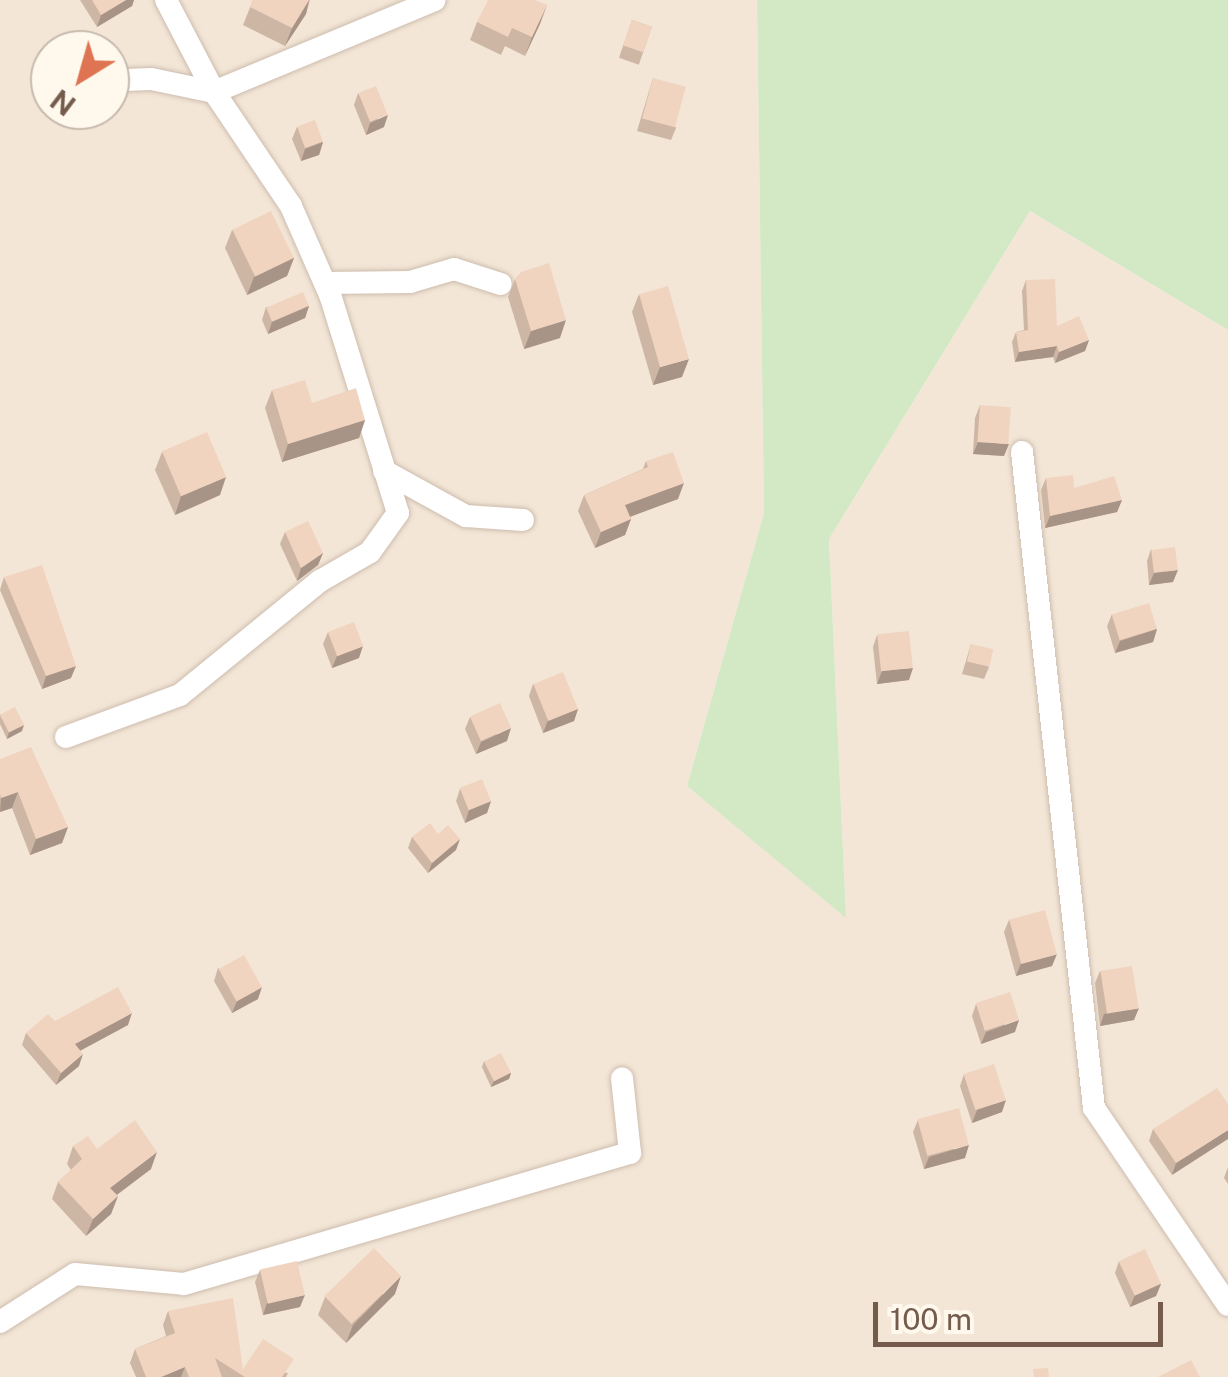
<!DOCTYPE html>
<html>
<head>
<meta charset="utf-8">
<style>
	body { margin:0 }
	#map { position:relative; width:1228px; height:1377px; overflow:hidden; background:#fbf4e7; font-family:"Public Sans",sans-serif }
	div>[style] { position:absolute }
	.residential>* { inset:0; background:#f3e6d6 }
	.green>* { inset:0; background:#d3e9c6 }
	.roads { filter:drop-shadow(0 0 2px #cdbcae) drop-shadow(0 0 2px #cdbcae) }
	.minor>* { height:22px; margin:-11px; padding:0 11px; transform-origin:11px; border-radius:11px; background:#fff }
	.wall>* { inset:0; background:#ceb6a5; transform-origin:0 0 }
	.shaded-wall>* { inset:0; background:#a89486 }
	.building>* { inset:0; background:#f0d4c0; transform-origin:0 0 }
	span { translate:-50% -50%; white-space:nowrap; text-align:center; line-height:1.15; -webkit-text-stroke:10px #fef8ed; paint-order:stroke }
	.north { position:absolute; left:30px; top:30px; width:100px; height:100px; box-sizing:border-box; background:#fef8ed; border:2px solid #c7b9ad; border-radius:50%; rotate:217deg; font-size:28px; font-weight:700; line-height:40px; text-align:center; color:#745b4c }
	.north::after { content:''; display:block; margin:auto; width:35px; height:45px; background:#df7452; clip-path:polygon(50% 0,100% 100%,50% 72%,0 100%) }
	.scale { position:absolute; left:873px; top:1302px; width:290px; height:45px; box-sizing:border-box; border:5px solid #745b4c; border-top:0; padding-left:12px; font-size:30px; line-height:35px; white-space:nowrap; color:#745b4c; -webkit-text-stroke:8px #fef8ed; paint-order:stroke }
</style>
</head>
<body>
<div id="map">
	<div class="residential">
		<i style="clip-path:polygon(evenodd,0 0,757px 0,764px 513px,687px 786px,846px 917px,829px 539px,1030px 211px,1228px 330px,1228px 1377px,0 1377px,0 0,50px 50px,110px 50px,110px 110px,50px 110px,50px 50px)"></i>
	</div>
	<div class="green">
		<i style="clip-path:polygon(757px 0,1228px 0,1228px 330px,1030px 211px,829px 539px,846px 918px,687px 786px,764px 513px)"></i>
	</div>
	<div class="roads">
		<div class="minor">
			<i style="left:166px;top:0;width:104px;rotate:62.4deg"></i>
			<i style="left:214px;top:92px;width:239px;rotate:-22.6deg"></i>
			<i style="left:325px;top:283px;width:85px;rotate:-0.7deg"></i>
			<i style="left:410px;top:282px;width:46px;rotate:-16.5deg"></i>
			<i style="left:454px;top:269px;width:49px;rotate:17.7deg"></i>
			<i style="left:1022px;top:452px;width:660px;rotate:83.74deg"></i>
			<i style="left:1094px;top:1108px;width:238px;rotate:55.8deg"></i>
			<i style="left:384px;top:471px;width:94px;rotate:28.8deg"></i>
			<i style="left:466px;top:516px;width:57px;rotate:4deg"></i>
			<i style="left:66px;top:737px;width:121px;rotate:-20.2deg"></i>
			<i style="left:180px;top:695px;width:181px;rotate:-39.2deg"></i>
			<i style="left:320px;top:581px;width:58px;rotate:-30.1deg"></i>
			<i style="left:370px;top:552px;width:48px;rotate:-54.3deg"></i>
			<i style="left:398px;top:513px;width:228px;rotate:-107.3deg"></i>
			<i style="left:330px;top:295px;width:97px;rotate:-113.7deg"></i>
			<i style="left:291px;top:206px;width:138px;rotate:-124deg"></i>
			<i style="left:214px;top:92px;width:64px;rotate:-168.3deg"></i>
			<i style="left:151px;top:79px;width:33px;rotate:178deg"></i>
			<i style="left:0;top:1322px;width:89px;rotate:-32.6deg"></i>
			<i style="left:75px;top:1274px;width:109px;rotate:5.2deg"></i>
			<i style="left:184px;top:1284px;width:465px;rotate:-16.4deg"></i>
			<i style="left:630px;top:1153px;width:75px;rotate:-96.1deg"></i>
		</div>
	</div>
	<div class="wall">
		<i style="clip-path:polygon(80px 0,134px 0,132px 6px,97px 27px)"></i>
		<i style="clip-path:polygon(253px 0,310px 0,306px 14px,285px 46px,243px 25px)"></i>
		<i style="clip-path:polygon(547px 5px,525px 56px,505px 46px,501px 55px,470px 40px,477px 22px)"></i>
		<i style="left:632px;top:20px;width:21px;height:40px;rotate:19deg"></i>
		<i style="clip-path:polygon(653px 78px,676px 128px,671px 140px,637px 131px)"></i>
		<i style="clip-path:polygon(358px 93px,384px 127px,366px 135px,354px 105px)"></i>
		<i style="clip-path:polygon(297px 127px,323px 142px,319px 155px,301px 161px,292px 139px)"></i>
		<i style="clip-path:polygon(232px 230px,294px 258px,287px 276px,247px 295px,225px 248px)"></i>
		<i style="clip-path:polygon(515px 279px,560px 338px,524px 349px,508px 297px)"></i>
		<i style="clip-path:polygon(1026px 280px,1057px 326px,1089px 340px,1085px 351px,1055px 363px,1053px 357px,1015px 362px,1012px 342px,1016px 332px,1024px 330px,1022px 291px)"></i>
		<i style="clip-path:polygon(639px 294px,682px 377px,653px 385px,632px 312px)"></i>
		<i style="clip-path:polygon(309px 306px,305px 318px,268px 334px,262px 320px,266px 307px)"></i>
		<i style="clip-path:polygon(272px 390px,365px 420px,359px 438px,282px 462px,265px 408px)"></i>
		<i style="clip-path:polygon(980px 405px,1004px 456px,973px 454px,975px 418px)"></i>
		<i style="clip-path:polygon(162px 452px,220px 495px,175px 515px,155px 470px)"></i>
		<i style="clip-path:polygon(646px 461px,678px 499px,630px 516px,631px 519px,625px 535px,595px 548px,578px 511px,584px 495px,643px 469px)"></i>
		<i style="clip-path:polygon(1046px 478px,1074px 488px,1122px 500px,1117px 512px,1045px 528px,1041px 490px)"></i>
		<i style="clip-path:polygon(285px 532px,323px 553px,318px 565px,297px 581px,280px 544px)"></i>
		<i style="clip-path:polygon(1151px 549px,1173px 582px,1149px 585px,1147px 561px)"></i>
		<i style="clip-path:polygon(4px 577px,71px 678px,42px 689px,0 590px)"></i>
		<i style="clip-path:polygon(1112px 614px,1157px 629px,1153px 642px,1115px 653px,1107px 626px)"></i>
		<i style="clip-path:polygon(328px 632px,359px 658px,332px 668px,323px 644px)"></i>
		<i style="clip-path:polygon(877px 635px,909px 680px,877px 684px,873px 647px)"></i>
		<i style="clip-path:polygon(971px 644px,989px 667px,984px 679px,962px 674px)"></i>
		<i style="clip-path:polygon(533px 684px,578px 709px,574px 721px,543px 733px,529px 696px)"></i>
		<i style="clip-path:polygon(0 714px,22px 731px,7px 739px,0 724px)"></i>
		<i style="clip-path:polygon(470px 717px,507px 741px,476px 754px,465px 729px)"></i>
		<i style="clip-path:polygon(0 759px,68px 827px,62px 843px,30px 855px,12px 808px,0 812px)"></i>
		<i style="clip-path:polygon(460px 789px,491px 801px,487px 813px,465px 823px,456px 801px)"></i>
		<i style="clip-path:polygon(438px 834px,456px 850px,428px 873px,408px 848px,412px 837px)"></i>
		<i style="clip-path:polygon(1009px 920px,1052px 966px,1016px 976px,1004px 932px)"></i>
		<i style="clip-path:polygon(218px 968px,258px 999px,232px 1013px,214px 981px)"></i>
		<i style="clip-path:polygon(1100px 971px,1134px 1020px,1100px 1026px,1095px 983px)"></i>
		<i style="clip-path:polygon(976px 1004px,1015px 1032px,981px 1044px,972px 1016px)"></i>
		<i style="clip-path:polygon(55px 1021px,128px 1025px,80px 1051px,79px 1066px,56px 1085px,22px 1045px,26px 1033px)"></i>
		<i style="clip-path:polygon(484px 1061px,511px 1073px,509px 1079px,491px 1087px,482px 1067px)"></i>
		<i style="clip-path:polygon(964px 1074px,1002px 1112px,972px 1123px,960px 1086px)"></i>
		<i style="clip-path:polygon(1228px 1104px,1172px 1175px,1149px 1141px,1153px 1129px)"></i>
		<i style="clip-path:polygon(918px 1120px,965px 1158px,924px 1169px,913px 1132px)"></i>
		<i style="clip-path:polygon(73px 1146px,151px 1169px,117px 1195px,118px 1196px,111px 1214px,86px 1236px,52px 1199px,58px 1182px,71px 1170px,67px 1164px)"></i>
		<i style="clip-path:polygon(1228px 1167px,1228px 1184px,1224px 1178px)"></i>
		<i style="clip-path:polygon(1119px 1261px,1161px 1284px,1156px 1296px,1130px 1307px,1115px 1273px)"></i>
		<i style="clip-path:polygon(260px 1270px,300px 1307px,263px 1315px,255px 1282px)"></i>
		<i style="clip-path:polygon(395px 1294px,346px 1343px,318px 1315px,325px 1297px)"></i>
		<i style="clip-path:polygon(168px 1311px,243px 1369px,288px 1373px,286px 1377px,136px 1377px,130px 1363px,135px 1349px,166px 1336px,163px 1325px)"></i>
	</div>
	<div class="shaded-wall">
		<i style="clip-path:polygon(126px 0,134px 0,132px 6px,97px 27px,101px 15px)"></i>
		<i style="clip-path:polygon(309px 0,306px 14px,285px 46px,292px 28px)"></i>
		<i style="clip-path:polygon(547px 5px,540px 24px,525px 56px,532px 37px)"></i>
		<i style="clip-path:polygon(388px 115px,384px 127px,366px 135px,370px 123px)"></i>
		<i style="clip-path:polygon(323px 142px,319px 155px,301px 161px,305px 149px)"></i>
		<i style="clip-path:polygon(294px 258px,287px 276px,247px 295px,254px 277px)"></i>
		<i style="clip-path:polygon(309px 306px,305px 318px,268px 334px,272px 322px)"></i>
		<i style="clip-path:polygon(566px 320px,560px 338px,524px 349px,531px 331px)"></i>
		<i style="clip-path:polygon(1089px 340px,1085px 351px,1055px 363px,1059px 352px)"></i>
		<i style="clip-path:polygon(1057px 346px,1053px 357px,1015px 362px,1019px 352px)"></i>
		<i style="clip-path:polygon(689px 359px,682px 377px,653px 385px,660px 367px)"></i>
		<i style="clip-path:polygon(365px 420px,359px 438px,282px 462px,288px 444px)"></i>
		<i style="clip-path:polygon(978px 442px,1009px 444px,1004px 456px,973px 454px)"></i>
		<i style="clip-path:polygon(226px 477px,220px 495px,175px 515px,181px 496px)"></i>
		<i style="clip-path:polygon(684px 483px,678px 499px,619px 521px,625px 505px)"></i>
		<i style="clip-path:polygon(1122px 500px,1117px 512px,1045px 528px,1050px 516px)"></i>
		<i style="clip-path:polygon(631px 519px,625px 535px,595px 548px,601px 532px)"></i>
		<i style="clip-path:polygon(323px 553px,318px 565px,297px 581px,301px 568px)"></i>
		<i style="clip-path:polygon(1178px 570px,1173px 582px,1149px 585px,1154px 573px)"></i>
		<i style="clip-path:polygon(1157px 629px,1153px 642px,1115px 653px,1120px 641px)"></i>
		<i style="clip-path:polygon(363px 646px,359px 658px,332px 668px,337px 656px)"></i>
		<i style="clip-path:polygon(76px 666px,71px 678px,42px 689px,46px 676px)"></i>
		<i style="clip-path:polygon(913px 668px,909px 680px,877px 684px,882px 671px)"></i>
		<i style="clip-path:polygon(578px 709px,574px 721px,543px 733px,548px 720px)"></i>
		<i style="clip-path:polygon(24px 725px,22px 731px,7px 739px,9px 732px)"></i>
		<i style="clip-path:polygon(511px 728px,507px 741px,476px 754px,481px 742px)"></i>
		<i style="clip-path:polygon(18px 792px,12px 808px,0 812px,1px 798px)"></i>
		<i style="clip-path:polygon(491px 801px,487px 813px,465px 823px,469px 810px)"></i>
		<i style="clip-path:polygon(68px 827px,62px 843px,30px 855px,36px 839px)"></i>
		<i style="clip-path:polygon(460px 839px,456px 850px,428px 873px,432px 863px)"></i>
		<i style="clip-path:polygon(1057px 954px,1052px 966px,1016px 976px,1021px 963px)"></i>
		<i style="clip-path:polygon(262px 987px,258px 999px,232px 1013px,237px 1001px)"></i>
		<i style="clip-path:polygon(1139px 1008px,1134px 1020px,1100px 1026px,1104px 1014px)"></i>
		<i style="clip-path:polygon(132px 1013px,128px 1025px,70px 1056px,75px 1044px)"></i>
		<i style="clip-path:polygon(1019px 1020px,1015px 1032px,981px 1044px,986px 1032px)"></i>
		<i style="clip-path:polygon(83px 1054px,79px 1066px,56px 1085px,61px 1073px)"></i>
		<i style="clip-path:polygon(511px 1073px,509px 1079px,491px 1087px,494px 1081px)"></i>
		<i style="clip-path:polygon(1006px 1100px,1002px 1112px,972px 1123px,977px 1110px)"></i>
		<i style="clip-path:polygon(1228px 1130px,1228px 1139px,1172px 1175px,1176px 1163px)"></i>
		<i style="clip-path:polygon(969px 1145px,965px 1158px,924px 1169px,929px 1157px)"></i>
		<i style="clip-path:polygon(157px 1152px,151px 1169px,103px 1205px,110px 1188px)"></i>
		<i style="clip-path:polygon(118px 1196px,111px 1214px,86px 1236px,93px 1219px)"></i>
		<i style="clip-path:polygon(401px 1276px,395px 1294px,346px 1343px,353px 1325px)"></i>
		<i style="clip-path:polygon(1161px 1284px,1156px 1296px,1130px 1307px,1135px 1295px)"></i>
		<i style="clip-path:polygon(305px 1295px,300px 1307px,263px 1315px,267px 1303px)"></i>
		<i style="clip-path:polygon(185px 1367px,181px 1377px,161px 1377px)"></i>
	</div>
	<div class="building">
		<i style="clip-path:polygon(92px 0,126px 0,101px 15px)"></i>
		<i style="clip-path:polygon(253px 0,309px 0,292px 28px,250px 7px)"></i>
		<i style="clip-path:polygon(488px 0,535px 0,547px 5px,532px 37px,512px 28px,508px 37px,477px 22px)"></i>
		<i style="left:632px;top:20px;width:21px;height:27px;rotate:19deg"></i>
		<i style="left:653px;top:78px;width:34px;height:42px;rotate:15deg"></i>
		<i style="left:376px;top:86px;width:31px;height:19px;rotate:68deg"></i>
		<i style="left:315px;top:120px;width:23px;height:19px;rotate:70deg"></i>
		<i style="left:271px;top:211px;width:52px;height:43px;rotate:64deg"></i>
		<i style="clip-path:polygon(549px 263px,566px 320px,531px 331px,515px 279px,521px 272px)"></i>
		<i style="clip-path:polygon(1055px 279px,1057px 326px,1079px 316px,1089px 340px,1059px 352px,1057px 346px,1019px 352px,1016px 332px,1028px 330px,1026px 280px)"></i>
		<i style="left:668px;top:286px;width:76px;height:30px;rotate:74deg"></i>
		<i style="left:303px;top:292px;width:15px;height:40px;rotate:67deg"></i>
		<i style="clip-path:polygon(305px 380px,312px 403px,356px 388px,365px 420px,288px 444px,272px 390px)"></i>
		<i style="left:980px;top:405px;width:31px;height:37px;rotate:4deg"></i>
		<i style="left:207px;top:432px;width:49px;height:49px;rotate:67deg"></i>
		<i style="clip-path:polygon(673px 452px,684px 483px,625px 505px,631px 519px,601px 532px,584px 495px,648px 467px,646px 461px)"></i>
		<i style="clip-path:polygon(1073px 475px,1074px 488px,1114px 476px,1122px 500px,1050px 516px,1046px 478px)"></i>
		<i style="clip-path:polygon(308px 521px,323px 553px,301px 568px,285px 532px)"></i>
		<i style="left:1175px;top:547px;width:23px;height:24px;rotate:83deg"></i>
		<i style="clip-path:polygon(42px 565px,76px 666px,46px 676px,4px 577px)"></i>
		<i style="left:1149px;top:603px;width:27px;height:39px;rotate:73deg"></i>
		<i style="left:354px;top:622px;width:26px;height:28px;rotate:69deg"></i>
		<i style="left:909px;top:631px;width:37px;height:32px;rotate:84deg"></i>
		<i style="left:971px;top:644px;width:23px;height:18px;rotate:13deg"></i>
		<i style="left:563px;top:672px;width:40px;height:32px;rotate:68deg"></i>
		<i style="left:500px;top:703px;width:27px;height:33px;rotate:66deg"></i>
		<i style="left:15px;top:707px;width:20px;height:17px;rotate:63deg"></i>
		<i style="clip-path:polygon(31px 747px,68px 827px,36px 839px,18px 792px,1px 798px,0 794px,0 759px)"></i>
		<i style="left:482px;top:779px;width:24px;height:24px;rotate:68deg"></i>
		<i style="clip-path:polygon(430px 823px,438px 834px,448px 825px,460px 839px,432px 863px,412px 837px)"></i>
		<i style="left:1045px;top:910px;width:46px;height:37px;rotate:75deg"></i>
		<i style="left:244px;top:955px;width:37px;height:29px;rotate:61deg"></i>
		<i style="left:1132px;top:966px;width:43px;height:32px;rotate:81deg"></i>
		<i style="clip-path:polygon(118px 987px,132px 1013px,75px 1044px,83px 1054px,61px 1073px,26px 1033px,48px 1014px,55px 1021px)"></i>
		<i style="left:1010px;top:992px;width:29px;height:36px;rotate:72deg"></i>
		<i style="left:501px;top:1053px;width:22px;height:19px;rotate:63deg"></i>
		<i style="left:994px;top:1064px;width:38px;height:32px;rotate:72deg"></i>
		<i style="clip-path:polygon(1217px 1088px,1228px 1104px,1228px 1130px,1176px 1163px,1153px 1129px)"></i>
		<i style="left:959px;top:1108px;width:38px;height:43px;rotate:75deg"></i>
		<i style="clip-path:polygon(135px 1120px,157px 1152px,110px 1188px,118px 1196px,93px 1219px,58px 1182px,82px 1159px,73px 1146px,88px 1136px,97px 1149px)"></i>
		<i style="left:374px;top:1248px;width:39px;height:69px;rotate:46deg"></i>
		<i style="left:1145px;top:1249px;width:38px;height:29px;rotate:65deg"></i>
		<i style="left:297px;top:1261px;width:35px;height:38px;rotate:77deg"></i>
		<i style="clip-path:polygon(233px 1298px,243px 1369px,263px 1339px,294px 1359px,282px 1377px,245px 1377px,215px 1358px,222px 1377px,189px 1377px,185px 1367px,161px 1377px,146px 1377px,135px 1349px,175px 1333px,168px 1311px)"></i>
		<i style="clip-path:polygon(1191px 1360px,1200px 1377px,1158px 1377px)"></i>
		<i style="clip-path:polygon(1048px 1368px,1049px 1377px,1034px 1377px,1033px 1369px)"></i>
	</div>
	<div class="north">N</div>
	<div class="scale">100 m</div>
</div>
</body>
</html>
